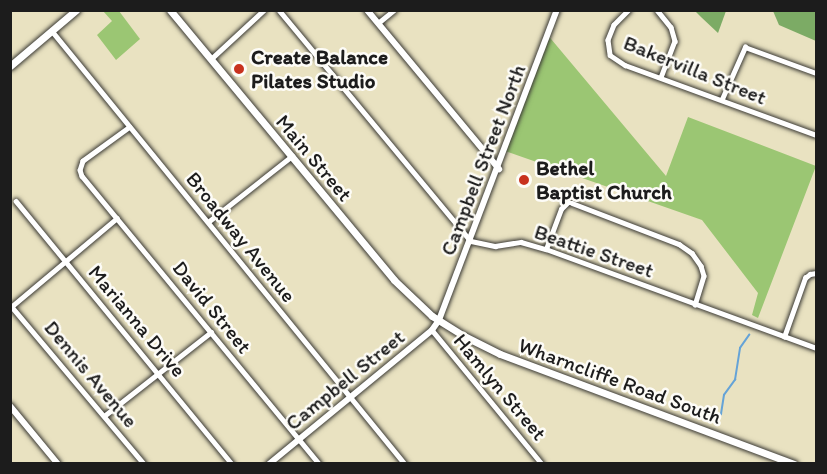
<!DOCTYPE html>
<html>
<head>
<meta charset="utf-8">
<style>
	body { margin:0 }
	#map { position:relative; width:827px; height:474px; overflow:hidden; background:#e9e2c1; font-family:Itim,sans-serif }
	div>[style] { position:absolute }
	.green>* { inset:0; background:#9bc673 }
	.forest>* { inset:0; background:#7cab65 }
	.stream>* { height:1.5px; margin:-0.75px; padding:0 0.75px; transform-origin:0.75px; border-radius:0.75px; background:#65a3d7 }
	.roads { filter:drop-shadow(0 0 2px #3b3a35) drop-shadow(0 0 2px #3b3a35) }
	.minor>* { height:4.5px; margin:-2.25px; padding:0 2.25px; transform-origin:2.25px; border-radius:2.25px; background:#fff }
	.tertiary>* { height:6px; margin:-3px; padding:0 3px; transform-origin:3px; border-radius:3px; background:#fff }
	.secondary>* { height:7px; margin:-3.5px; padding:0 3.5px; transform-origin:3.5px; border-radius:3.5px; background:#fff }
	.dots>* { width:16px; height:16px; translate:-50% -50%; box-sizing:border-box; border:3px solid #fdfcf7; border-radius:50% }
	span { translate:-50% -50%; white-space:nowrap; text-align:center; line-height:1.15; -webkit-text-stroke:5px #fdfcf7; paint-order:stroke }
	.poi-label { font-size:21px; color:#1c1c1c; font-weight:700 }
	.left { translate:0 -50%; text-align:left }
	.street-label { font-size:21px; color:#1c1c1c }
	.frame { position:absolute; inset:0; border:12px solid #1c1c1c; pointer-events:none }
</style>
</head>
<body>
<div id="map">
	<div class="green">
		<i style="clip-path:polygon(103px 11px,119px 11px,140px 39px,116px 60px,97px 35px,112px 21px)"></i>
		<i style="clip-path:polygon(546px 33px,666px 176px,688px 117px,816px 166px,758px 318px,752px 315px,758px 293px,702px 220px,502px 150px)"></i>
	</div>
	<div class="forest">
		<i style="clip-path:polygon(695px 11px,726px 11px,718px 33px,701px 17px)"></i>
		<i style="clip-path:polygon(773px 11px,816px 11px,816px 41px,779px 25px)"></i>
	</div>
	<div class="stream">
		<i style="left:717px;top:421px;width:8px;rotate:-60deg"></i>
		<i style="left:721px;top:414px;width:19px;rotate:-81deg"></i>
		<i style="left:724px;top:395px;width:19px;rotate:-54deg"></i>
		<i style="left:735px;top:380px;width:32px;rotate:-81deg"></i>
		<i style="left:740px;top:348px;width:16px;rotate:-55deg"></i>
	</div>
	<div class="roads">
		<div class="minor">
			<i style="left:279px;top:10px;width:300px;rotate:50.3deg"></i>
			<i style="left:471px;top:241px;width:25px;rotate:12deg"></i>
			<i style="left:495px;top:246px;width:26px;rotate:-9deg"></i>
			<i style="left:521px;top:242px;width:26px;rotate:16deg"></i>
			<i style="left:546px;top:249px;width:288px;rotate:20.1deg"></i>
			<i style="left:629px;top:10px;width:21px;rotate:135deg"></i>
			<i style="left:614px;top:25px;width:16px;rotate:112deg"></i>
			<i style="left:608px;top:40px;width:15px;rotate:82deg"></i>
			<i style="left:610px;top:55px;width:18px;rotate:34deg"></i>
			<i style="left:625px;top:65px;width:203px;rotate:20.1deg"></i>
			<i style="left:657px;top:10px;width:22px;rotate:51deg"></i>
			<i style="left:671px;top:27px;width:15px;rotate:74deg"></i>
			<i style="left:675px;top:41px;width:39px;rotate:111deg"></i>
			<i style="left:378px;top:23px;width:21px;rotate:-39deg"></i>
			<i style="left:52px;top:31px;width:559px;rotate:50.81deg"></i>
			<i style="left:211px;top:59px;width:72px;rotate:-42.8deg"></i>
			<i style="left:722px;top:99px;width:57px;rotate:-66.1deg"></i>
			<i style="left:745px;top:47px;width:76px;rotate:20.1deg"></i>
			<i style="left:130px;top:127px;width:58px;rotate:144.1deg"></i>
			<i style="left:83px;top:161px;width:9px;rotate:108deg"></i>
			<i style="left:80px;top:170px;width:6px;rotate:72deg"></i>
			<i style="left:82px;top:176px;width:373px;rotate:50.5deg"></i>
			<i style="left:16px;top:201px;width:340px;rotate:50.6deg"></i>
			<i style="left:208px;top:222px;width:107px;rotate:-38.2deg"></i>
			<i style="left:546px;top:249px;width:43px;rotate:-69.4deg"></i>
			<i style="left:561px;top:209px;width:8px;rotate:-45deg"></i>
			<i style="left:567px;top:203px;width:5px"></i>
			<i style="left:572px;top:203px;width:115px;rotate:21deg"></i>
			<i style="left:679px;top:244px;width:16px;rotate:35deg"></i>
			<i style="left:692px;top:253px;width:16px;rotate:55deg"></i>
			<i style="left:701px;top:266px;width:10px;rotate:73deg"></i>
			<i style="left:704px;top:276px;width:30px;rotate:107deg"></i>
			<i style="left:11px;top:307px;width:138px;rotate:-40deg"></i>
			<i style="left:12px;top:307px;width:205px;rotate:49.9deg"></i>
			<i style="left:432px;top:330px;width:173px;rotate:50.6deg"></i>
			<i style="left:784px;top:337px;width:63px;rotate:-70.4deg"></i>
			<i style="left:805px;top:278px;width:6px;rotate:-39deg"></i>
			<i style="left:810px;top:274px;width:6px;rotate:-9deg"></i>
			<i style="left:104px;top:416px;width:136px;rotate:-38.1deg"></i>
		</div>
		<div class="tertiary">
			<i style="left:367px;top:10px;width:207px;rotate:50.3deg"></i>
			<i style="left:10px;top:406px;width:75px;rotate:50.4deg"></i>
			<i style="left:269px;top:464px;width:211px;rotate:-39.4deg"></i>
			<i style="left:432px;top:330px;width:12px;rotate:-55deg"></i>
			<i style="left:439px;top:320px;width:332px;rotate:-69.2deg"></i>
		</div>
		<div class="secondary">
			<i style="left:170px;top:10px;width:351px;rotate:50.3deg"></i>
			<i style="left:394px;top:280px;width:52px;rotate:43.5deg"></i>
			<i style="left:432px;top:316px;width:38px;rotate:32deg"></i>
			<i style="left:464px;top:336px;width:40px;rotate:26.6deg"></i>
			<i style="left:500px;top:354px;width:314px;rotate:20.5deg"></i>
			<i style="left:10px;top:66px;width:87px;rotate:-40.3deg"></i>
		</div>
	</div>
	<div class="dots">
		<i style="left:239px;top:69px;background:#c8321e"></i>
		<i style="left:524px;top:180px;background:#c8321e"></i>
	</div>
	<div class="poi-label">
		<span class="left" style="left:251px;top:69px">Create Balance<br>Pilates Studio</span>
		<span class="left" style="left:536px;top:180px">Bethel<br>Baptist Church</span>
	</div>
	<div class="street-label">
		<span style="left:695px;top:70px;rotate:22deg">Bakervilla Street</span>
		<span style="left:314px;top:158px;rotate:50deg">Main Street</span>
		<span style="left:483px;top:160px;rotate:-69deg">Campbell Street North</span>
		<span style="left:241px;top:237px;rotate:51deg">Broadway Avenue</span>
		<span style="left:594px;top:251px;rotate:19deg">Beattie Street</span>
		<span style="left:212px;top:307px;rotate:51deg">David Street</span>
		<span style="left:137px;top:321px;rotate:50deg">Marianna Drive</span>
		<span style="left:91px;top:374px;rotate:50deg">Dennis Avenue</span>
		<span style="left:345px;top:380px;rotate:-39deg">Campbell Street</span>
		<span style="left:620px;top:381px;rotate:20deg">Wharncliffe Road South</span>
		<span style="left:500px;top:387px;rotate:50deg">Hamlyn Street</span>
	</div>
	<div class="frame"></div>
</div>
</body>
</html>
